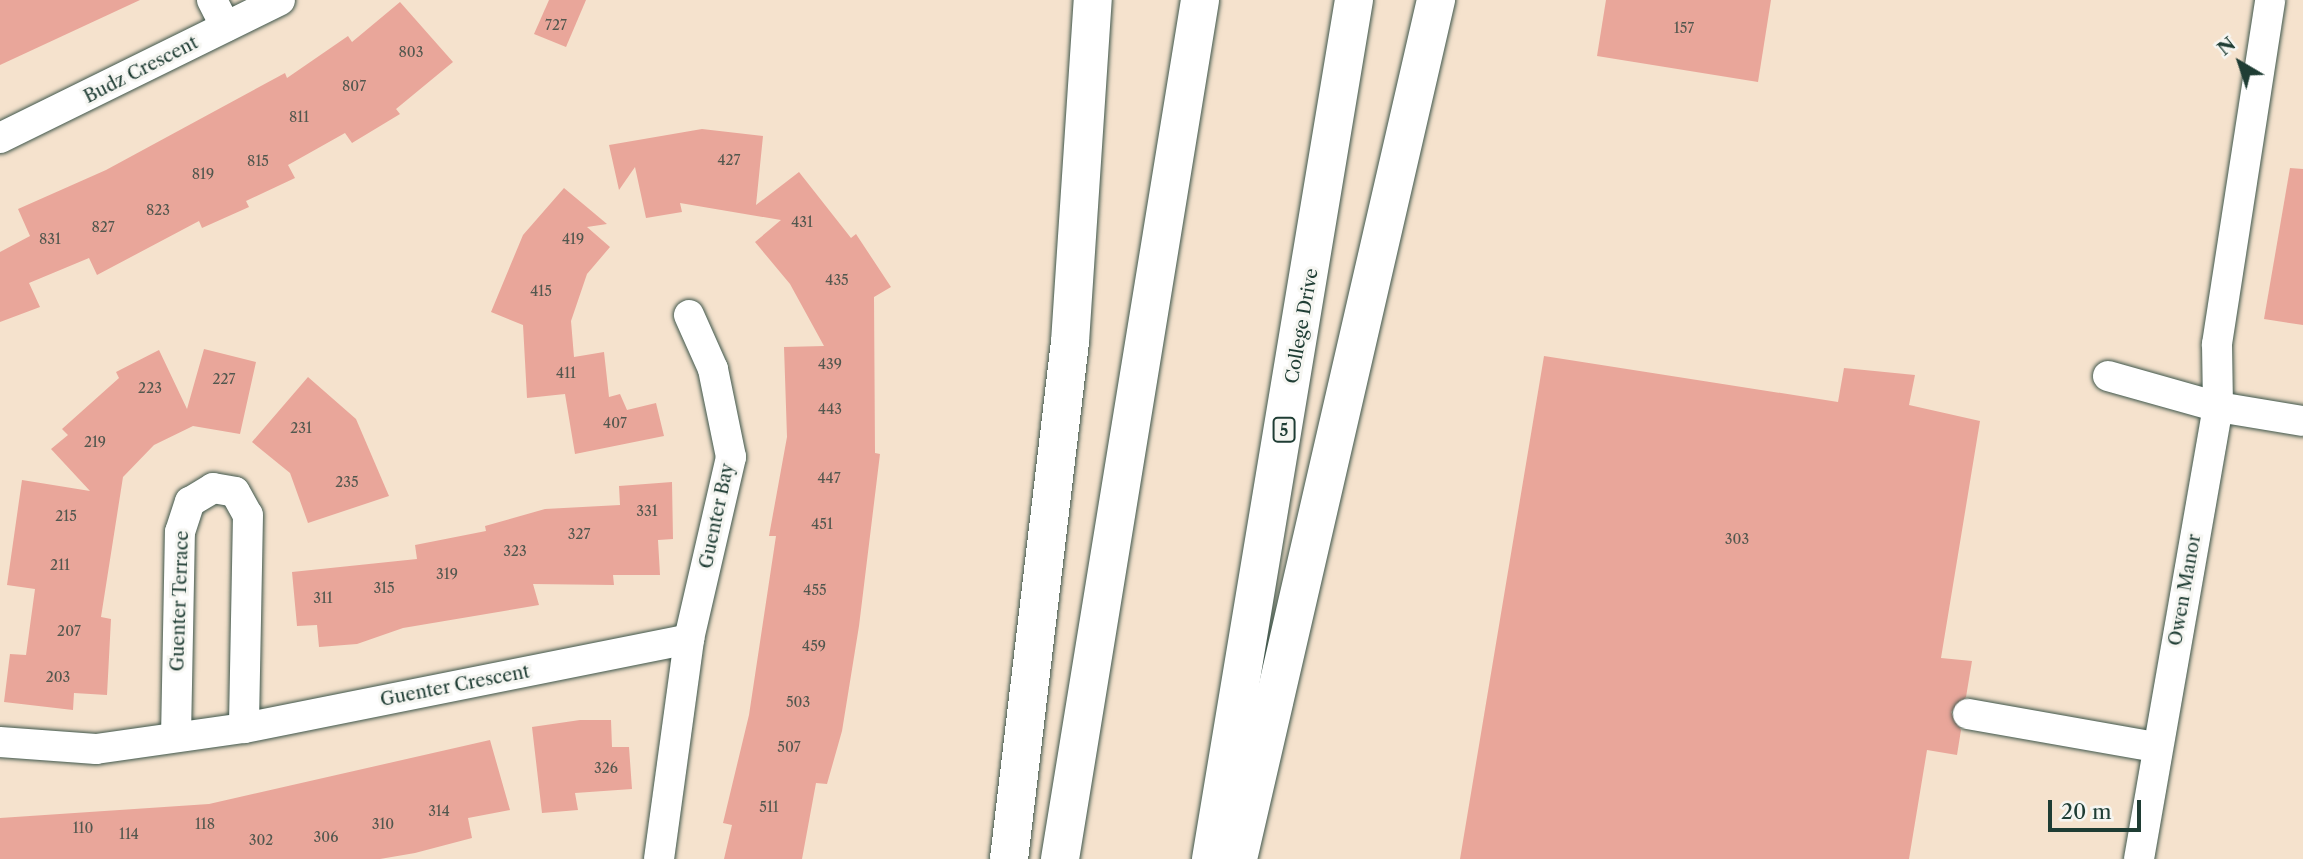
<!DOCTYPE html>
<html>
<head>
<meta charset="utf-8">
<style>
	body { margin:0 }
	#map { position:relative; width:2303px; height:859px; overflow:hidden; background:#f5e2cd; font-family:"Libre Caslon Text",serif }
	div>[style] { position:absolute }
	.building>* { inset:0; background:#e9a69a }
	.roads { filter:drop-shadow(0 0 2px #3f564b) drop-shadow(0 0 2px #3f564b) }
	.minor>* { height:30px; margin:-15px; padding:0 15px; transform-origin:15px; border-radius:15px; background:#fff }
	.highway>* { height:38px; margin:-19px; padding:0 19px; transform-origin:19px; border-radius:19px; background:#fff }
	span { translate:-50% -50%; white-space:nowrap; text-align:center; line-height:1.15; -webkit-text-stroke:6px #f6f6f2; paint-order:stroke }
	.number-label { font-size:14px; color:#52574e }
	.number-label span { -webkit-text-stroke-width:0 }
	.shield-label span { padding:2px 5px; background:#f6f6f2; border:2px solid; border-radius:5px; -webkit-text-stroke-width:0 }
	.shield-label { font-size:16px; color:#1f3d34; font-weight:700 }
	.street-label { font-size:18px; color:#1f3d34 }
	.north { position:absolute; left:2205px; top:28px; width:70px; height:70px; -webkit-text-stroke:5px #f6f6f2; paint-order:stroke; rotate:321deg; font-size:19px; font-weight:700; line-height:28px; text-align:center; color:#1f3d34 }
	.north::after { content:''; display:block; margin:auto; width:24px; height:32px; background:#1f3d34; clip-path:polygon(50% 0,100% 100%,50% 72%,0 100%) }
	.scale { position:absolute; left:2048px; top:800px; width:93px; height:32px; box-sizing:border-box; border:4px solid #1f3d34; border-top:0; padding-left:9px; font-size:21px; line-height:24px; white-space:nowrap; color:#1f3d34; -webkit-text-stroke:5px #f6f6f2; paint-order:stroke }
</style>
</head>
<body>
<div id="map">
	<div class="building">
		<i style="clip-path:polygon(0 0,140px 0,0 65px)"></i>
		<i style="clip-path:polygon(549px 0,586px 0,566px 47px,534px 34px)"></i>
		<i style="clip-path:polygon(1606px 0,1771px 0,1758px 82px,1597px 56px)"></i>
		<i style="clip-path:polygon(400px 2px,453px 62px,396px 109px,400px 114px,352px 143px,345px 133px,288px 165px,295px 178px,246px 201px,249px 207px,202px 228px,199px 221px,97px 275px,89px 258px,29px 283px,40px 307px,0 322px,0 252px,30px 236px,18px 209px,106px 170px,285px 73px,287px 78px,348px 36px,352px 42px)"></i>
		<i style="clip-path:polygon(702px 129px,763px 136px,756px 205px,799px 172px,851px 238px,856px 234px,891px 287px,874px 297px,875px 453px,880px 454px,859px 626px,842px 731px,827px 784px,816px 783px,802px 859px,724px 859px,732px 825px,723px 823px,749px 715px,776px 536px,769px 536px,787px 437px,784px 347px,824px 346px,790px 284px,755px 242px,781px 220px,680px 203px,682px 212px,646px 218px,635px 167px,619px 190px,609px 145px)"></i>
		<i style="clip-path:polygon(2290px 168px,2303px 169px,2303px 325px,2264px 319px)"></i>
		<i style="clip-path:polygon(564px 188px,607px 224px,587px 227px,610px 247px,587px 274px,571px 321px,574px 357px,604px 352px,609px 397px,620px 394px,627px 410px,656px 403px,664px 436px,575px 454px,565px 394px,527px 398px,523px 325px,491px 312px,523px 235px)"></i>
		<i style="clip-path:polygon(204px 349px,256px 362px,240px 434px,193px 426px,154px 445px,123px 477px,101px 617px,111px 619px,107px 695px,74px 693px,73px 710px,4px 702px,10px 654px,26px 655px,35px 589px,7px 585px,22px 480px,90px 491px,51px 449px,68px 435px,62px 429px,119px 378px,116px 372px,159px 350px,187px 409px)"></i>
		<i style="clip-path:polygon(1544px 356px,1838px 402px,1844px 368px,1915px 375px,1909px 405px,1980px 421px,1941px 658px,1972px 661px,1966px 697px,1951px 712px,1961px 730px,1957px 755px,1927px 750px,1909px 859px,1460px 859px)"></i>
		<i style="clip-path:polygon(308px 377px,356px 419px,389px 496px,308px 523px,290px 473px,252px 442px)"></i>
		<i style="clip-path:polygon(672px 482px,673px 539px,658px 540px,660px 575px,613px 575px,614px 585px,533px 584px,539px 605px,403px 628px,357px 644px,319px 647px,317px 625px,297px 626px,292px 572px,417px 559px,415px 545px,486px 531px,485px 526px,545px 509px,620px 505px,619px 486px)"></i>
		<i style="clip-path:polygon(580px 720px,611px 720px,612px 747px,629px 747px,632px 789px,575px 793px,578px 810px,542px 813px,532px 727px)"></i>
		<i style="clip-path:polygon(490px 740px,510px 810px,468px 818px,472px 838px,415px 853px,380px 859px,0 859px,0 818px,209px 804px)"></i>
	</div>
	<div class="roads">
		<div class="minor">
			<i style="left:212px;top:0;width:30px;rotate:63deg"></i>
			<i style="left:0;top:138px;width:312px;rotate:-26.2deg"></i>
			<i style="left:2108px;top:376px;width:114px;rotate:15.7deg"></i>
			<i style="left:2218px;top:407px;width:63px;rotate:-90.9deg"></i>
			<i style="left:2217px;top:344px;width:348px;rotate:-81.2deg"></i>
			<i style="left:1968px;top:714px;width:191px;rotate:10deg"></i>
			<i style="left:176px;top:737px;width:205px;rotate:-88.9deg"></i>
			<i style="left:180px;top:532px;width:32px;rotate:-72deg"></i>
			<i style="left:190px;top:502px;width:27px;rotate:-31deg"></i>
			<i style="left:213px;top:488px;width:22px;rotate:10deg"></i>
			<i style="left:235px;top:492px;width:26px;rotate:61deg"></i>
			<i style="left:248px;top:515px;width:213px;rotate:91.1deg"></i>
			<i style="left:0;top:742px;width:96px;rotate:4.2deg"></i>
			<i style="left:96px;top:749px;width:149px;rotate:-8.1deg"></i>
			<i style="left:244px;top:728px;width:454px;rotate:-11.3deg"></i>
			<i style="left:659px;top:859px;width:222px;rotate:-82.2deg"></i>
			<i style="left:689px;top:639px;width:187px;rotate:-77deg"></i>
			<i style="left:731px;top:457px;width:90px;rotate:-101.6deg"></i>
			<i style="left:713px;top:369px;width:59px;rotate:-114deg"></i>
			<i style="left:2139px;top:859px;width:459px;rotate:-80.1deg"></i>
			<i style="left:2218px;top:407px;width:86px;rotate:9.4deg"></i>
		</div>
		<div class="highway">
			<i style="left:1009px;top:859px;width:521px;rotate:-83.27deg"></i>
			<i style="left:1070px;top:342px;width:343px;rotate:-86.2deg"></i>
			<i style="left:1060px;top:859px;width:870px;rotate:-80.74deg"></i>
			<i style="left:1211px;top:859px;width:871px;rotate:-80.55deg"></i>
			<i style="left:1238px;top:859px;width:882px;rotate:-77.02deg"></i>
		</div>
	</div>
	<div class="number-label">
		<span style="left:556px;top:25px">727</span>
		<span style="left:1684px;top:28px">157</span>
		<span style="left:411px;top:52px">803</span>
		<span style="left:354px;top:86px">807</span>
		<span style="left:299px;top:117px">811</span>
		<span style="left:729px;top:160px">427</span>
		<span style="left:258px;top:161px">815</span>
		<span style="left:203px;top:174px">819</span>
		<span style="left:158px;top:210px">823</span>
		<span style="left:802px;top:222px">431</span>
		<span style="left:103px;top:227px">827</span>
		<span style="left:50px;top:239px">831</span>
		<span style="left:573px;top:239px">419</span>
		<span style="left:837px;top:280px">435</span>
		<span style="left:541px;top:291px">415</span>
		<span style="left:830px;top:364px">439</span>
		<span style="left:566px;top:373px">411</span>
		<span style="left:224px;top:379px">227</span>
		<span style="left:150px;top:388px">223</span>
		<span style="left:830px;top:409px">443</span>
		<span style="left:615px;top:423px">407</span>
		<span style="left:301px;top:428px">231</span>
		<span style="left:95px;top:442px">219</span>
		<span style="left:829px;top:478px">447</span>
		<span style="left:347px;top:482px">235</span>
		<span style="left:647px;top:511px">331</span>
		<span style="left:66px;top:516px">215</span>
		<span style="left:822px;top:524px">451</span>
		<span style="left:579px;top:534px">327</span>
		<span style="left:1737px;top:539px">303</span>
		<span style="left:515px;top:551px">323</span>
		<span style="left:60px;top:565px">211</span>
		<span style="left:447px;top:574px">319</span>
		<span style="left:384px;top:588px">315</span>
		<span style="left:815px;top:590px">455</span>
		<span style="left:323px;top:598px">311</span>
		<span style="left:69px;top:631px">207</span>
		<span style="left:814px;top:646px">459</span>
		<span style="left:58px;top:677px">203</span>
		<span style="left:798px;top:702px">503</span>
		<span style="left:789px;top:747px">507</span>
		<span style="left:606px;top:768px">326</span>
		<span style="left:769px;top:807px">511</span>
		<span style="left:439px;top:811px">314</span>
		<span style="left:205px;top:824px">118</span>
		<span style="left:383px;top:824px">310</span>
		<span style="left:83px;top:828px">110</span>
		<span style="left:129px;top:834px">114</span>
		<span style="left:326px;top:837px">306</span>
		<span style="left:261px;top:840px">302</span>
	</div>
	<div class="shield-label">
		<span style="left:1284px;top:430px">5</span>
	</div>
	<div class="street-label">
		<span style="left:141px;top:70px;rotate:-27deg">Budz Crescent</span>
		<span style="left:1302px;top:326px;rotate:-80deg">College Drive</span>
		<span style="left:717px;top:516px;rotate:-78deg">Guenter Bay</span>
		<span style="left:2185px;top:590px;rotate:-80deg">Owen Manor</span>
		<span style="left:180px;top:601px;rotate:-88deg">Guenter Terrace</span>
		<span style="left:455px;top:686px;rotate:-11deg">Guenter Crescent</span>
	</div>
	<div class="north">N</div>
	<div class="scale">20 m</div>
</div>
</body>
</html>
